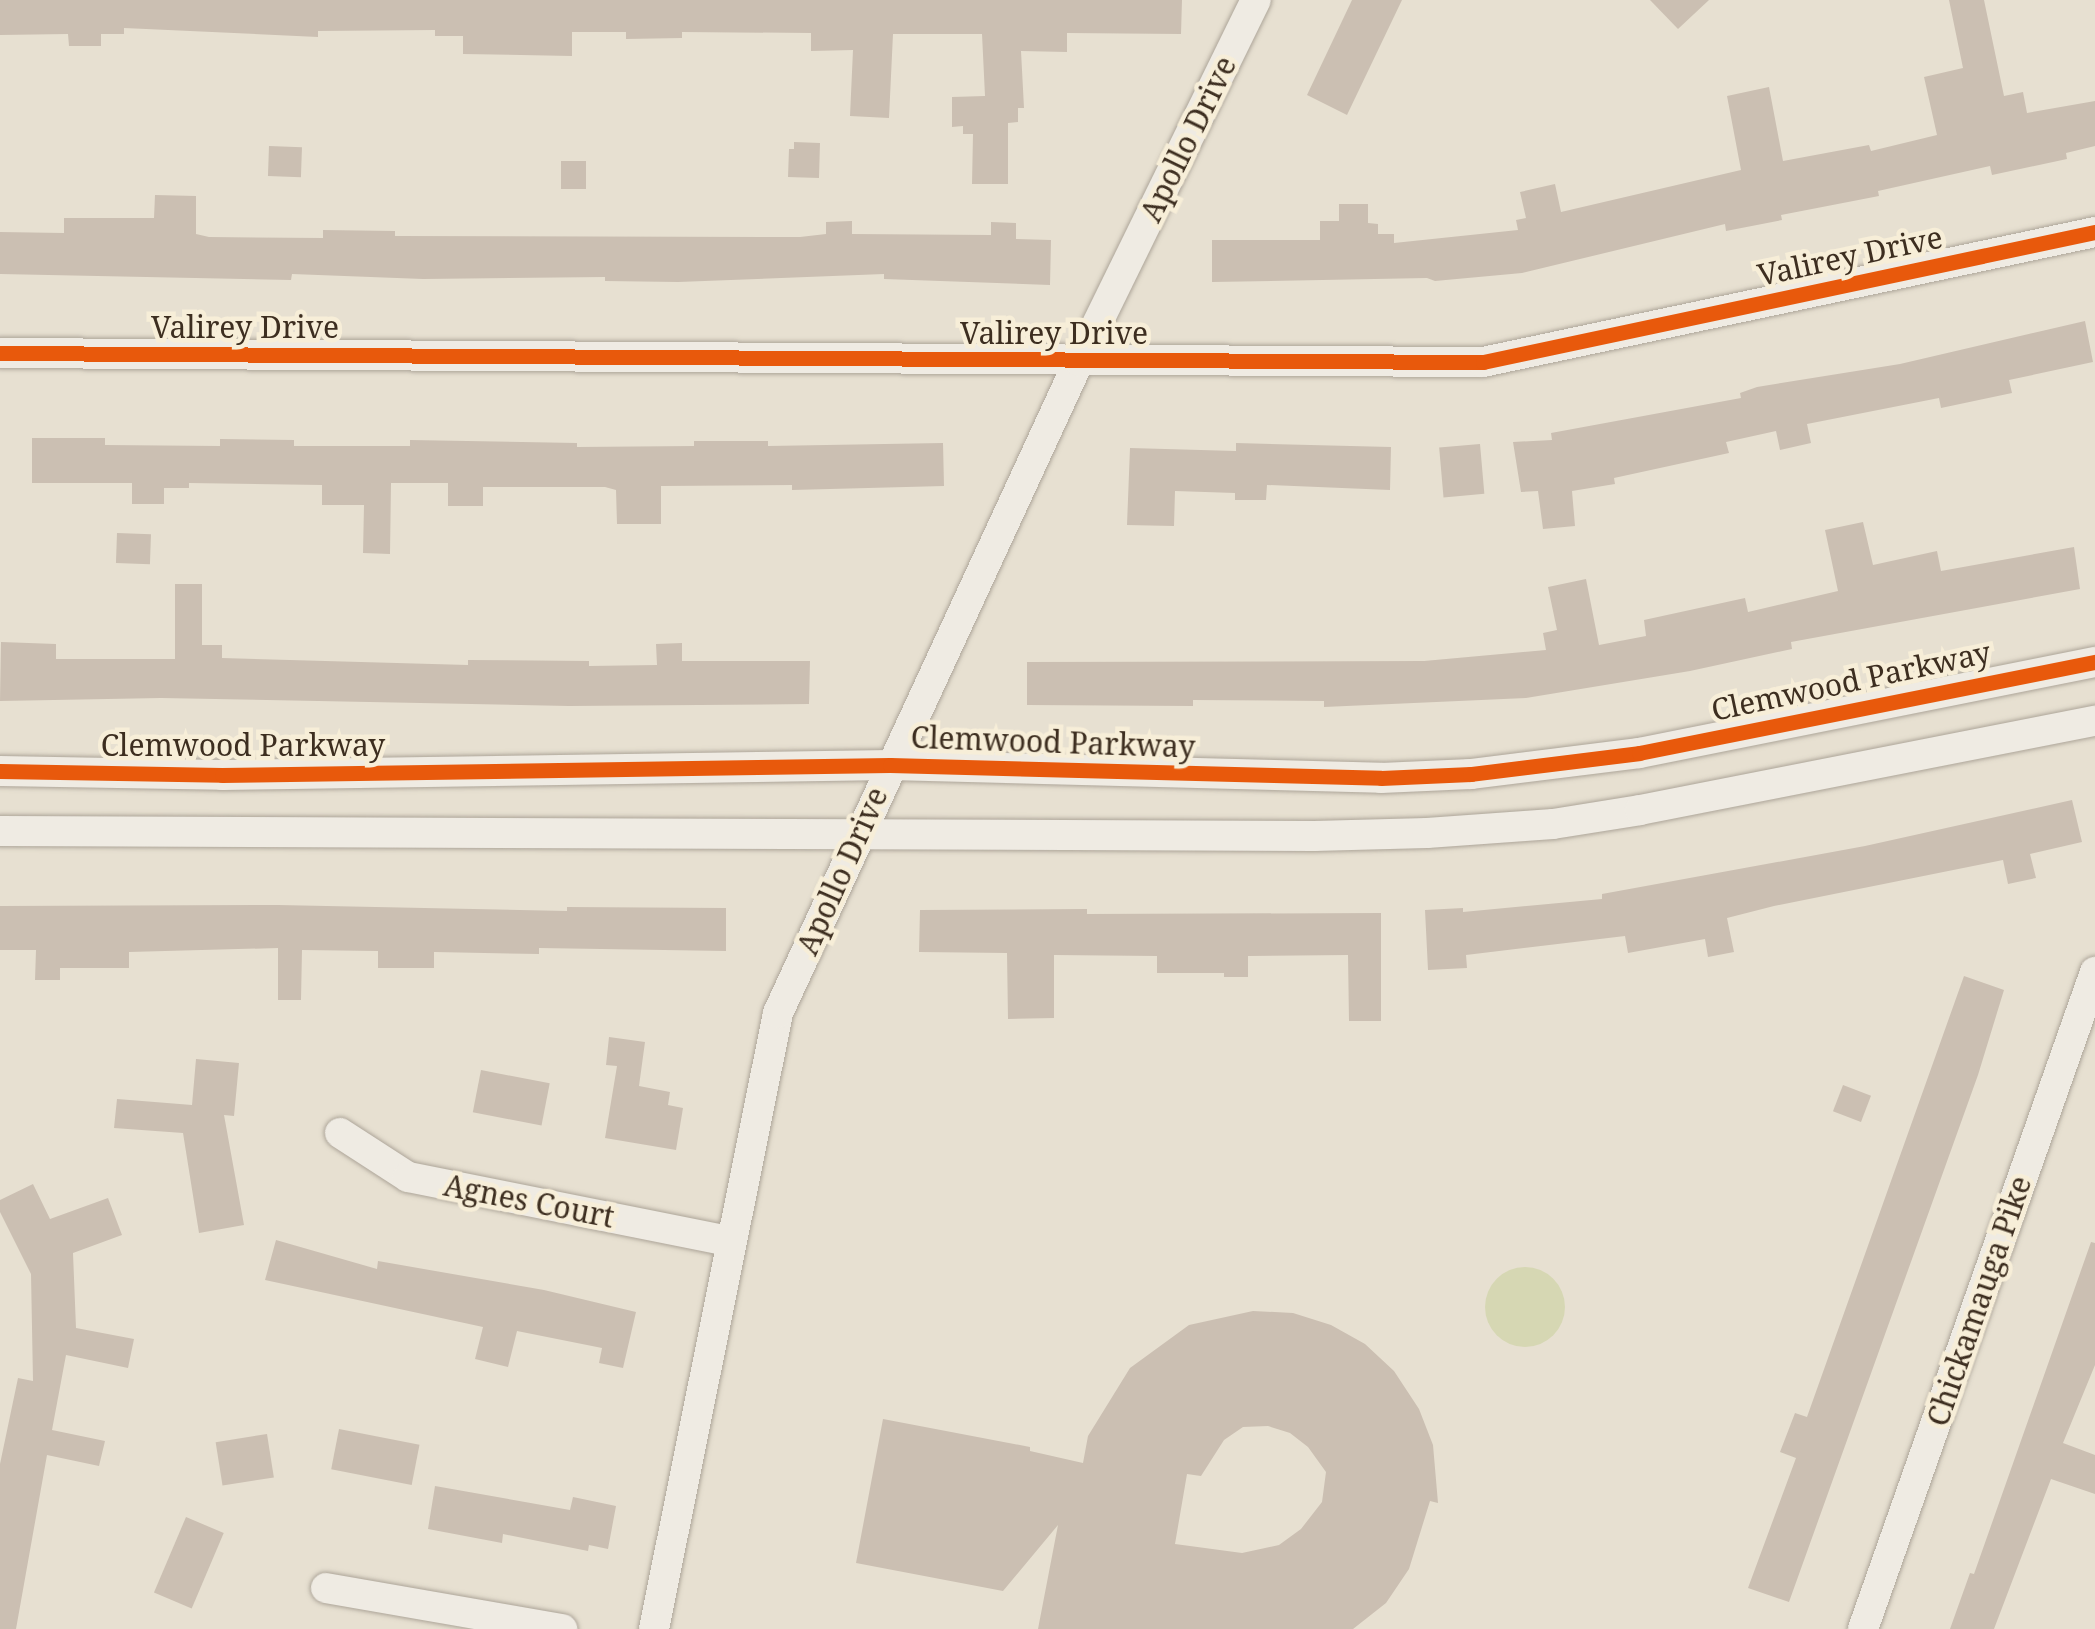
<!DOCTYPE html>
<html>
<head>
<meta charset="utf-8">
<style>
	body { margin:0 }
	#map { position:relative; width:2095px; height:1629px; overflow:hidden; background:#e7e0d1; font-family:"Noto Serif",serif }
	div>[style] { position:absolute }
	.green>* { inset:0; background:#d6d7b3 }
	.round { border-radius:50% }
	.building>* { inset:0; background:#cbbfb2; transform-origin:0 0 }
	.roads { filter:drop-shadow(0 0 2px #ada599) drop-shadow(0 0 2px #ada599) }
	.minor>* { height:30px; margin:-15px; padding:0 15px; transform-origin:15px; border-radius:15px; background:#efebe3 }
	.cycleway>* { height:15px; margin:-7.5px; padding:0 7.5px; transform-origin:7.5px; border-radius:7.5px; background:#e8590c }
	span { translate:-50% -50%; white-space:nowrap; text-align:center; line-height:1.15; -webkit-text-stroke:9px #f7eed8; paint-order:stroke }
	.street-label { font-size:30px; color:#3d2e20 }
</style>
</head>
<body>
<div id="map">
	<div class="green">
		<i class="round" style="left:1485px;top:1267px;width:80px;height:80px"></i>
	</div>
	<div class="building">
		<i style="clip-path:polygon(0 0,1182px 0,1181px 34px,1067px 33px,1067px 52px,1021px 51px,1024px 108px,1018px 108px,1018px 122px,1008px 123px,1008px 184px,972px 184px,973px 134px,963px 134px,963px 126px,952px 127px,952px 97px,985px 96px,982px 34px,893px 34px,889px 118px,850px 116px,853px 50px,811px 51px,811px 33px,682px 32px,682px 38px,626px 39px,626px 32px,572px 32px,572px 56px,463px 54px,463px 36px,435px 36px,435px 30px,318px 31px,318px 37px,124px 28px,124px 34px,101px 34px,101px 46px,69px 46px,68px 34px,0 35px)"></i>
		<i style="clip-path:polygon(1352px 0,1402px 0,1347px 115px,1307px 95px)"></i>
		<i style="clip-path:polygon(1650px 0,1709px 0,1678px 29px)"></i>
		<i style="clip-path:polygon(1949px 0,1984px 0,2004px 96px,2023px 92px,2027px 113px,2095px 101px,2095px 146px,2066px 153px,2067px 159px,1992px 175px,1990px 166px,1878px 191px,1879px 196px,1781px 215px,1782px 220px,1726px 231px,1725px 224px,1522px 273px,1435px 281px,1427px 278px,1212px 282px,1212px 240px,1320px 240px,1320px 221px,1339px 221px,1339px 204px,1368px 204px,1368px 223px,1378px 224px,1378px 234px,1394px 234px,1394px 243px,1518px 230px,1516px 220px,1526px 218px,1520px 192px,1555px 184px,1561px 212px,1741px 170px,1727px 96px,1769px 87px,1783px 161px,1869px 145px,1871px 151px,1937px 135px,1924px 77px,1963px 68px)"></i>
		<i style="clip-path:polygon(794px 142px,820px 143px,819px 178px,788px 177px,789px 149px,794px 149px)"></i>
		<i style="left:269px;top:146px;width:33px;height:30px;rotate:2deg"></i>
		<i style="left:561px;top:161px;width:25px;height:28px"></i>
		<i style="clip-path:polygon(155px 195px,196px 196px,196px 234px,209px 237px,323px 238px,323px 230px,395px 231px,395px 236px,800px 237px,826px 234px,826px 222px,852px 221px,852px 234px,991px 235px,991px 222px,1016px 223px,1016px 239px,1051px 240px,1050px 285px,884px 279px,884px 274px,678px 282px,605px 281px,605px 277px,423px 279px,292px 274px,291px 280px,0 274px,0 232px,64px 233px,64px 218px,154px 218px)"></i>
		<i style="clip-path:polygon(2085px 321px,2093px 362px,2009px 380px,2012px 393px,1941px 408px,1939px 398px,1807px 424px,1811px 443px,1780px 450px,1776px 431px,1726px 442px,1729px 453px,1614px 478px,1615px 484px,1572px 491px,1575px 526px,1543px 529px,1538px 491px,1521px 492px,1513px 442px,1552px 440px,1551px 433px,1741px 398px,1740px 393px,1757px 387px,1900px 364px)"></i>
		<i style="clip-path:polygon(32px 438px,105px 438px,105px 445px,220px 446px,220px 439px,294px 440px,294px 446px,410px 446px,410px 440px,577px 443px,577px 447px,694px 446px,694px 441px,768px 441px,768px 446px,943px 443px,944px 486px,792px 490px,792px 485px,661px 486px,661px 524px,617px 524px,616px 490px,605px 487px,483px 487px,483px 506px,448px 506px,448px 483px,391px 483px,390px 554px,363px 553px,364px 505px,322px 505px,322px 485px,189px 483px,189px 488px,164px 488px,164px 504px,132px 504px,132px 483px,32px 483px)"></i>
		<i style="clip-path:polygon(1236px 443px,1391px 447px,1390px 490px,1267px 485px,1266px 500px,1235px 500px,1235px 493px,1175px 491px,1174px 526px,1127px 525px,1130px 448px,1236px 451px)"></i>
		<i style="left:1480px;top:444px;width:50px;height:41px;rotate:85deg"></i>
		<i style="clip-path:polygon(1863px 522px,1873px 565px,1937px 551px,1941px 571px,2074px 547px,2080px 589px,1791px 642px,1792px 649px,1690px 671px,1526px 698px,1324px 707px,1324px 701px,1193px 700px,1193px 706px,1027px 705px,1027px 662px,1424px 661px,1546px 650px,1543px 633px,1557px 630px,1548px 587px,1586px 579px,1599px 645px,1646px 636px,1644px 620px,1745px 598px,1748px 612px,1838px 591px,1825px 530px)"></i>
		<i style="left:117px;top:533px;width:34px;height:30px;rotate:2deg"></i>
		<i style="clip-path:polygon(175px 584px,202px 584px,202px 645px,222px 645px,222px 658px,468px 665px,468px 660px,589px 661px,589px 666px,657px 665px,656px 644px,682px 643px,682px 661px,810px 661px,809px 704px,569px 706px,161px 698px,0 701px,1px 642px,56px 644px,56px 659px,175px 659px)"></i>
		<i style="clip-path:polygon(2072px 800px,2082px 842px,2030px 854px,2036px 878px,2008px 884px,2003px 860px,1774px 906px,1727px 918px,1734px 952px,1708px 957px,1705px 939px,1628px 953px,1625px 936px,1466px 955px,1467px 968px,1428px 970px,1425px 910px,1463px 908px,1463px 912px,1602px 899px,1602px 894px,1865px 846px)"></i>
		<i style="clip-path:polygon(278px 905px,567px 911px,567px 907px,726px 908px,726px 951px,539px 948px,539px 954px,434px 952px,434px 968px,378px 968px,378px 951px,302px 950px,301px 1000px,278px 1000px,278px 948px,129px 952px,129px 968px,60px 968px,60px 980px,35px 980px,36px 950px,0 950px,0 906px)"></i>
		<i style="clip-path:polygon(1087px 909px,1087px 914px,1381px 913px,1381px 1021px,1349px 1021px,1348px 955px,1248px 956px,1248px 977px,1224px 977px,1224px 973px,1157px 973px,1157px 956px,1054px 955px,1054px 1018px,1008px 1019px,1007px 953px,919px 952px,920px 910px)"></i>
		<i style="clip-path:polygon(1964px 976px,2004px 990px,1978px 1075px,1789px 1602px,1748px 1588px,1796px 1458px,1780px 1452px,1795px 1413px,1807px 1417px)"></i>
		<i style="clip-path:polygon(609px 1037px,645px 1042px,639px 1086px,670px 1092px,668px 1105px,683px 1108px,676px 1150px,605px 1138px,617px 1066px,606px 1065px)"></i>
		<i style="clip-path:polygon(196px 1059px,239px 1063px,234px 1116px,224px 1115px,244px 1225px,199px 1233px,183px 1133px,114px 1128px,117px 1099px,192px 1105px)"></i>
		<i style="left:481px;top:1070px;width:70px;height:43px;rotate:11deg"></i>
		<i style="left:1843px;top:1085px;width:30px;height:28px;rotate:21deg"></i>
		<i style="clip-path:polygon(33px 1184px,50px 1219px,108px 1198px,122px 1235px,73px 1253px,76px 1328px,134px 1339px,128px 1368px,66px 1355px,52px 1430px,105px 1441px,99px 1466px,47px 1455px,16px 1629px,0 1629px,0 1464px,18px 1378px,33px 1381px,31px 1274px,0 1212px,0 1200px)"></i>
		<i style="clip-path:polygon(276px 1240px,377px 1269px,378px 1261px,544px 1290px,636px 1312px,623px 1368px,599px 1363px,602px 1348px,517px 1331px,508px 1367px,475px 1359px,483px 1327px,265px 1280px)"></i>
		<i style="clip-path:polygon(2091px 1242px,2095px 1243px,2095px 1365px,2063px 1443px,2095px 1455px,2095px 1494px,2051px 1479px,1994px 1629px,1950px 1629px,1970px 1573px,1974px 1574px)"></i>
		<i style="clip-path:polygon(evenodd,1253px 1311px,1293px 1313px,1331px 1325px,1365px 1344px,1394px 1371px,1419px 1409px,1433px 1445px,1438px 1503px,1430px 1501px,1409px 1569px,1386px 1603px,1353px 1629px,1038px 1629px,1058px 1525px,1003px 1591px,856px 1563px,883px 1419px,1030px 1447px,1030px 1451px,1083px 1463px,1088px 1436px,1130px 1368px,1189px 1325px,1253px 1311px,1268px 1426px,1290px 1433px,1308px 1447px,1326px 1472px,1322px 1502px,1301px 1529px,1279px 1545px,1242px 1553px,1175px 1544px,1187px 1474px,1201px 1476px,1224px 1440px,1243px 1427px,1268px 1426px)"></i>
		<i style="left:339px;top:1429px;width:82px;height:41px;rotate:11deg"></i>
		<i style="left:267px;top:1434px;width:44px;height:52px;rotate:81deg"></i>
		<i style="clip-path:polygon(435px 1486px,570px 1510px,573px 1497px,616px 1506px,608px 1549px,589px 1545px,588px 1551px,503px 1534px,502px 1543px,428px 1529px)"></i>
		<i style="left:186px;top:1517px;width:41px;height:82px;rotate:23deg"></i>
	</div>
	<div class="roads">
		<div class="minor">
			<i style="left:0;top:353px;width:1483px;rotate:0.35deg"></i>
			<i style="left:1483px;top:362px;width:626px;rotate:-11.99deg"></i>
			<i style="left:0;top:771px;width:222px;rotate:1deg"></i>
			<i style="left:222px;top:775px;width:668px;rotate:-0.86deg"></i>
			<i style="left:890px;top:765px;width:491px;rotate:1.5deg"></i>
			<i style="left:1381px;top:778px;width:90px;rotate:-2.5deg"></i>
			<i style="left:1471px;top:774px;width:169px;rotate:-7.1deg"></i>
			<i style="left:1639px;top:753px;width:465px;rotate:-11.3deg"></i>
			<i style="left:0;top:831px;width:1314px;rotate:0.22deg"></i>
			<i style="left:1314px;top:836px;width:113px;rotate:-1.5deg"></i>
			<i style="left:1427px;top:833px;width:126px;rotate:-4.1deg"></i>
			<i style="left:1553px;top:824px;width:88px;rotate:-9.1deg"></i>
			<i style="left:1640px;top:810px;width:464px;rotate:-11.1deg"></i>
			<i style="left:340px;top:1133px;width:81px;rotate:32.9deg"></i>
			<i style="left:408px;top:1177px;width:327px;rotate:11.3deg"></i>
			<i style="left:326px;top:1588px;width:240px;rotate:9.9deg"></i>
			<i style="left:654px;top:1629px;width:628px;rotate:-78.62deg"></i>
			<i style="left:778px;top:1013px;width:718px;rotate:-65.22deg"></i>
			<i style="left:1079px;top:361px;width:402px;rotate:-63.9deg"></i>
			<i style="left:1863px;top:1629px;width:697px;rotate:-70.55deg"></i>
		</div>
	</div>
	<div class="cycleway">
		<i style="left:0;top:353px;width:1483px;rotate:0.35deg"></i>
		<i style="left:1483px;top:362px;width:626px;rotate:-11.99deg"></i>
		<i style="left:0;top:771px;width:222px;rotate:1deg"></i>
		<i style="left:222px;top:775px;width:668px;rotate:-0.86deg"></i>
		<i style="left:890px;top:765px;width:491px;rotate:1.5deg"></i>
		<i style="left:1381px;top:778px;width:90px;rotate:-2.5deg"></i>
		<i style="left:1471px;top:774px;width:169px;rotate:-7.1deg"></i>
		<i style="left:1639px;top:753px;width:465px;rotate:-11.3deg"></i>
	</div>
	<div class="street-label">
		<span style="left:1188px;top:139px;rotate:-64deg">Apollo Drive</span>
		<span style="left:1850px;top:256px;rotate:-12deg">Valirey Drive</span>
		<span style="left:245px;top:327px">Valirey Drive</span>
		<span style="left:1054px;top:333px">Valirey Drive</span>
		<span style="left:1851px;top:681px;rotate:-12deg">Clemwood Parkway</span>
		<span style="left:1053px;top:742px;rotate:2deg">Clemwood Parkway</span>
		<span style="left:243px;top:745px">Clemwood Parkway</span>
		<span style="left:842px;top:871px;rotate:-66deg">Apollo Drive</span>
		<span style="left:529px;top:1201px;rotate:11deg">Agnes Court</span>
		<span style="left:1979px;top:1301px;rotate:-71deg">Chickamauga Pike</span>
	</div>
</div>
</body>
</html>
